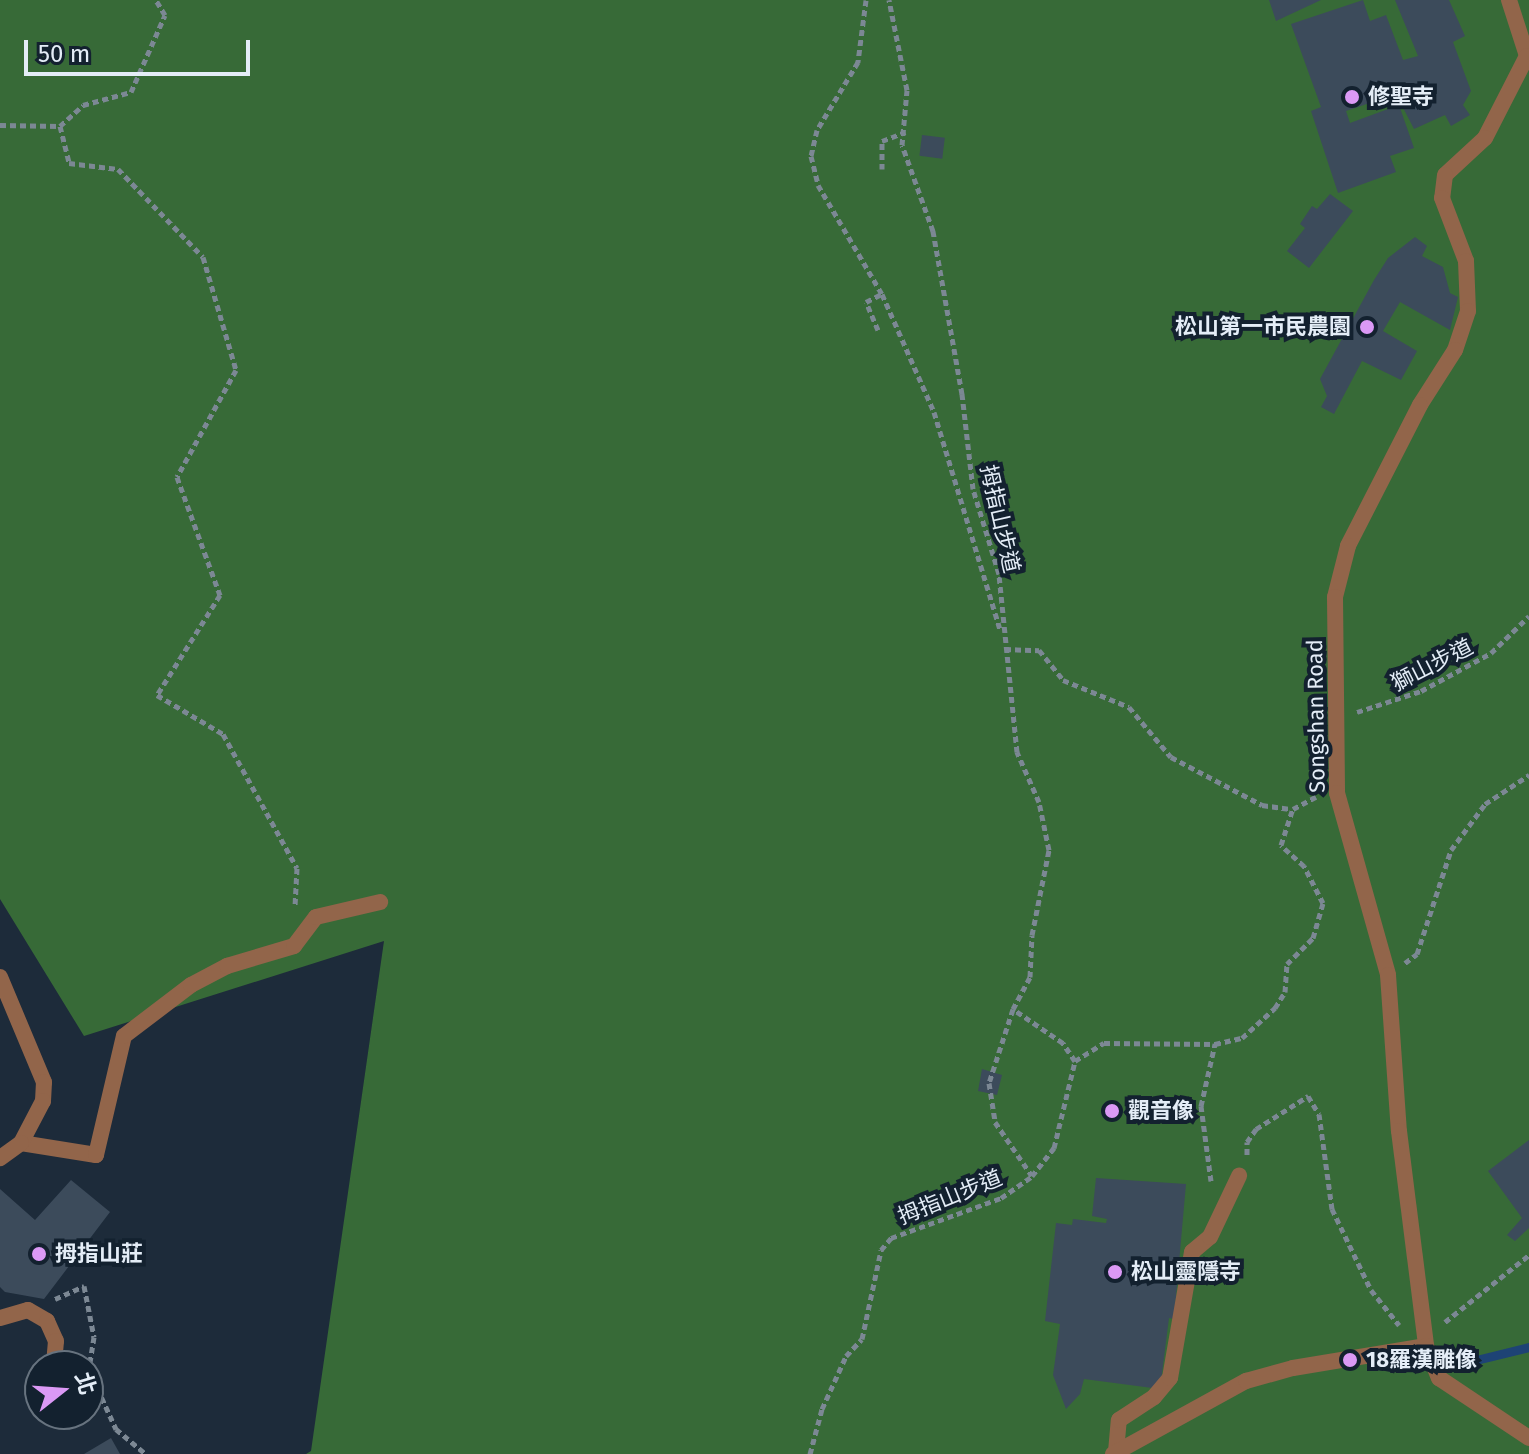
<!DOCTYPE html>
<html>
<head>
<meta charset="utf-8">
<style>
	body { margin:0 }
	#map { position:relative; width:1529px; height:1454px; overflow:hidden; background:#1d2b3a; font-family:"Fira Sans","Noto Sans TC",sans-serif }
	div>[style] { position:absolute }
	.forest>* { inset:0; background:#376a37 }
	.stream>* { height:9px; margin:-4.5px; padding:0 4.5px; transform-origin:4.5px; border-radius:4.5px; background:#1e4375 }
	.building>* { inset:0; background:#3c4b5b; transform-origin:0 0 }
	.path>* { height:5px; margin-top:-2.5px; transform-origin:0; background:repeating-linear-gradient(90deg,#7c8894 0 6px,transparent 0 10px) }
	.lane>* { height:16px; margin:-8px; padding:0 8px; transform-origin:8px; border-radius:8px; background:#92654a }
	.street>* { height:16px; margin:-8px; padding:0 8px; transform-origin:8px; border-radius:8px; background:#92654a }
	.dots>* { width:22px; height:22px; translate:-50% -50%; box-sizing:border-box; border:4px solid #13212f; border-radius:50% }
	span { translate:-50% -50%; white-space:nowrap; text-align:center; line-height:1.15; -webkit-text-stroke:8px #13212f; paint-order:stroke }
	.poi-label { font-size:22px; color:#e4edf7; font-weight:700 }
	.left { translate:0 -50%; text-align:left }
	.right { translate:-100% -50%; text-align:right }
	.street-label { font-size:22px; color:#e4edf7 }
	.north { position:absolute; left:24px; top:1350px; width:80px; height:80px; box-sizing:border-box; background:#13212f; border:2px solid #67737f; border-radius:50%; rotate:73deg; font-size:22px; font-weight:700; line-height:32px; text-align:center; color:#e4edf7 }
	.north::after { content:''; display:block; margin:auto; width:28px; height:36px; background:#db99f5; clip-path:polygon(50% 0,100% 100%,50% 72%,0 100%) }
	.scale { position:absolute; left:24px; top:40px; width:226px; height:36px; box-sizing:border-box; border:4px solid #e4edf7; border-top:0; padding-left:10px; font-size:24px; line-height:28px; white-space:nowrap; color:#e4edf7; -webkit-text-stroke:6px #13212f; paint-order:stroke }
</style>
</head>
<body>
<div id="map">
	<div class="forest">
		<i style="clip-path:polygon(0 0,1529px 0,1529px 1454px,306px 1454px,311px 1451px,384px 941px,84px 1036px,0 899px)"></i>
	</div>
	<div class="stream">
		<i style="left:1472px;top:1361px;width:59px;rotate:-13.8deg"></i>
	</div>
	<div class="building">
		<i style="clip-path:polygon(1269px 0,1321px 0,1276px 21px)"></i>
		<i style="clip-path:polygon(1363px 0,1370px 21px,1386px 15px,1403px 60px,1418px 56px,1395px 0,1449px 0,1465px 36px,1453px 42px,1471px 91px,1463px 105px,1470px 115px,1451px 126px,1445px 115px,1414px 129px,1396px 94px,1346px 111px,1350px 123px,1399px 105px,1414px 148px,1390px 156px,1396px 172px,1338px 193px,1311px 111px,1321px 107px,1291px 24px)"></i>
		<i style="left:922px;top:135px;width:23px;height:21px;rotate:7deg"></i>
		<i style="clip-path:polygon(1330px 194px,1353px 211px,1309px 268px,1287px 251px,1305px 228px,1300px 224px,1312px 206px,1317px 209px)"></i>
		<i style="clip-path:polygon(1415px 237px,1427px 246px,1422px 256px,1443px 267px,1450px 293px,1458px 297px,1450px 330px,1400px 302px,1383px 331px,1417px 351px,1401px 380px,1362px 361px,1334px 414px,1321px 407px,1327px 396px,1320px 379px,1374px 280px,1388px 258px)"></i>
		<i style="clip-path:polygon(982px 1069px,1002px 1075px,997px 1095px,978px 1091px)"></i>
		<i style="clip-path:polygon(1529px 1140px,1529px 1228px,1515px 1241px,1507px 1235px,1522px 1218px,1488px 1171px)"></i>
		<i style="clip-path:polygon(1096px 1178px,1186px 1184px,1174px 1319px,1169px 1318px,1160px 1389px,1084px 1379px,1080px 1394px,1066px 1409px,1053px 1375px,1060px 1324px,1045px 1321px,1056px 1223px,1072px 1225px,1073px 1219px,1106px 1223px,1107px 1219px,1092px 1216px)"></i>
		<i style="clip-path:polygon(71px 1180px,110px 1212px,44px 1299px,5px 1292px,0 1287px,0 1189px,35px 1220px)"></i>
		<i style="clip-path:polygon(111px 1438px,120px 1454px,84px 1454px)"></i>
	</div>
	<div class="path">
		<i style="left:866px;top:0;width:63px;rotate:97.4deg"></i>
		<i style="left:858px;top:62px;width:79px;rotate:121.1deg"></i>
		<i style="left:817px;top:130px;width:27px;rotate:103deg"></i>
		<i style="left:811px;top:156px;width:30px;rotate:76deg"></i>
		<i style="left:818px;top:185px;width:126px;rotate:59.6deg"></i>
		<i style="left:882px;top:294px;width:129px;rotate:66.2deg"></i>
		<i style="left:934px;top:412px;width:227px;rotate:73.1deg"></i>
		<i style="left:0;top:125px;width:60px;rotate:1deg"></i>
		<i style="left:60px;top:126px;width:31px;rotate:-42deg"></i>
		<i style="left:83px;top:105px;width:50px;rotate:-15.2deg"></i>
		<i style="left:131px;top:92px;width:84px;rotate:-66.2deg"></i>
		<i style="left:165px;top:15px;width:17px;rotate:-121deg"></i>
		<i style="left:60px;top:126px;width:38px;rotate:76deg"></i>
		<i style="left:69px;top:163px;width:49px;rotate:7deg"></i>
		<i style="left:118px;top:169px;width:122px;rotate:46deg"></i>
		<i style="left:203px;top:257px;width:118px;rotate:73.7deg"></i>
		<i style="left:236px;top:370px;width:122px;rotate:118.9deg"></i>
		<i style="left:177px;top:477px;width:126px;rotate:70deg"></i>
		<i style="left:220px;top:595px;width:118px;rotate:122.2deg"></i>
		<i style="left:157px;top:695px;width:77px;rotate:30.6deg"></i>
		<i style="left:223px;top:734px;width:153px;rotate:61.1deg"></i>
		<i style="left:297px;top:868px;width:37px;rotate:93deg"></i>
		<i style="left:882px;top:169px;width:28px;rotate:-90deg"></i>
		<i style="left:882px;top:141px;width:25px;rotate:-21deg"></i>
		<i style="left:878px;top:330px;width:30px;rotate:-113deg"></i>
		<i style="left:866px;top:302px;width:18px;rotate:-27deg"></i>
		<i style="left:1005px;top:649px;width:34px;rotate:2deg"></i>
		<i style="left:1039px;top:650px;width:38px;rotate:51deg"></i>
		<i style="left:1063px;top:680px;width:71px;rotate:22.2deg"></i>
		<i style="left:1129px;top:707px;width:65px;rotate:50deg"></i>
		<i style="left:1171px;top:757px;width:103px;rotate:27.8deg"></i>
		<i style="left:1262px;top:805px;width:30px;rotate:8deg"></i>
		<i style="left:1357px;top:712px;width:67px;rotate:-18.2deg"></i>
		<i style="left:1421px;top:691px;width:80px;rotate:-28.5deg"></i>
		<i style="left:1491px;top:653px;width:53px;rotate:-44.2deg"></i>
		<i style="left:1405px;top:963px;width:15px;rotate:-37deg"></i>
		<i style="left:1417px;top:954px;width:109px;rotate:-71.9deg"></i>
		<i style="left:1451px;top:850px;width:57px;rotate:-53.5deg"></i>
		<i style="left:1485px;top:804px;width:53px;rotate:-33.4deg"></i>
		<i style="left:1013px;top:1009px;width:78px;rotate:108deg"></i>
		<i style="left:989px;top:1083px;width:39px;rotate:81deg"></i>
		<i style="left:995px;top:1122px;width:65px;rotate:55.6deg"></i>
		<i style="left:1075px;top:1061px;width:34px;rotate:-32deg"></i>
		<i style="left:1104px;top:1043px;width:111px;rotate:0.5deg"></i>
		<i style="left:1215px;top:1044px;width:28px;rotate:-13deg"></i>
		<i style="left:1242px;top:1038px;width:45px;rotate:-42.3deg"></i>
		<i style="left:1275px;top:1008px;width:19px;rotate:-58deg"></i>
		<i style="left:1285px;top:992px;width:28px;rotate:-86deg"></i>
		<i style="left:1287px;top:964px;width:37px;rotate:-45deg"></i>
		<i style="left:1313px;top:938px;width:36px;rotate:-74deg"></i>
		<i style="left:1323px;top:903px;width:42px;rotate:-117.2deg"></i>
		<i style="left:1304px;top:866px;width:31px;rotate:-138deg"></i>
		<i style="left:1281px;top:845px;width:38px;rotate:-72deg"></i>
		<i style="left:1293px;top:809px;width:26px;rotate:-28deg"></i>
		<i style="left:1247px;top:1155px;width:13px;rotate:-90deg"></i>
		<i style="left:1247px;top:1142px;width:16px;rotate:-55deg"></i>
		<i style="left:1256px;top:1129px;width:62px;rotate:-32.4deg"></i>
		<i style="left:1308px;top:1096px;width:21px;rotate:59deg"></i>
		<i style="left:1319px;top:1114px;width:96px;rotate:82.2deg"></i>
		<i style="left:1332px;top:1209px;width:90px;rotate:64.3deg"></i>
		<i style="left:1371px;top:1290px;width:45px;rotate:51.3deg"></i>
		<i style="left:1211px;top:1181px;width:76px;rotate:-97.6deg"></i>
		<i style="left:1201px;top:1106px;width:64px;rotate:-77.3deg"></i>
		<i style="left:55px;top:1299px;width:32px;rotate:-24deg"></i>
		<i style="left:84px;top:1286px;width:52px;rotate:78.9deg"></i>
		<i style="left:94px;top:1337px;width:33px;rotate:99deg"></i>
		<i style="left:89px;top:1370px;width:65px;rotate:65.4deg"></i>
		<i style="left:116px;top:1429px;width:39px;rotate:40deg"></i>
		<i style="left:1445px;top:1322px;width:107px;rotate:-38.6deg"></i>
		<i style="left:810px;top:1454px;width:47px;rotate:-75.1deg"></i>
		<i style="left:822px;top:1409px;width:58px;rotate:-65.6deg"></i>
		<i style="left:846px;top:1356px;width:23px;rotate:-47deg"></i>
		<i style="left:862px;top:1339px;width:91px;rotate:-77.9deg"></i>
		<i style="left:881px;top:1250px;width:16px;rotate:-50deg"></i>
		<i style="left:891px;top:1238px;width:117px;rotate:-20deg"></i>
		<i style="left:1001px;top:1198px;width:38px;rotate:-35deg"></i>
		<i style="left:1032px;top:1176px;width:36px;rotate:-52deg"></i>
		<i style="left:1054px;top:1148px;width:89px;rotate:-76.4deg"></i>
		<i style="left:1075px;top:1061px;width:22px;rotate:-124deg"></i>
		<i style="left:1063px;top:1043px;width:60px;rotate:-145.8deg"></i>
		<i style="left:1013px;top:1009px;width:36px;rotate:-62deg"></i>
		<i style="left:1030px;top:977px;width:42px;rotate:-87.3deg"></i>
		<i style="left:1032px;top:935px;width:87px;rotate:-78.7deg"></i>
		<i style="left:1049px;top:850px;width:49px;rotate:-101.8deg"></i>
		<i style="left:1039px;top:802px;width:55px;rotate:-113.7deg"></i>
		<i style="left:1017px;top:752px;width:179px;rotate:-95.8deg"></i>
		<i style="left:999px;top:574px;width:89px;rotate:-107deg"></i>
		<i style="left:973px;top:489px;width:96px;rotate:-96.6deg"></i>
		<i style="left:962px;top:394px;width:166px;rotate:-100.1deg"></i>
		<i style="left:933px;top:231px;width:91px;rotate:-109.8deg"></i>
		<i style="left:902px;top:145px;width:55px;rotate:-84.8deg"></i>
		<i style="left:907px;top:90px;width:92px;rotate:-101.3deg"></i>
	</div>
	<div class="lane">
		<i style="left:21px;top:1143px;width:76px;rotate:9.1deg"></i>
		<i style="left:96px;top:1155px;width:122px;rotate:-76.8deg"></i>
		<i style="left:124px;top:1036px;width:84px;rotate:-37.3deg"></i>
		<i style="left:191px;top:985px;width:41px;rotate:-27.8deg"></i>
		<i style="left:227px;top:966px;width:70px;rotate:-16.6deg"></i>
		<i style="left:294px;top:946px;width:36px;rotate:-53deg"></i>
		<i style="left:316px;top:917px;width:66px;rotate:-13.2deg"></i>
		<i style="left:0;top:1318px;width:29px;rotate:-16deg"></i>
		<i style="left:28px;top:1310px;width:22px;rotate:30deg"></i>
		<i style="left:47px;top:1321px;width:22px;rotate:66deg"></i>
		<i style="left:56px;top:1341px;width:25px;rotate:95deg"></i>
		<i style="left:1116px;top:1452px;width:32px;rotate:-85deg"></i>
		<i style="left:1119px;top:1420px;width:42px;rotate:-33.3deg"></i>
		<i style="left:1154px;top:1397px;width:25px;rotate:-50deg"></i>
		<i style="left:1170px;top:1378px;width:128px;rotate:-80.1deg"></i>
		<i style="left:1192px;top:1252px;width:23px;rotate:-40deg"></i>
		<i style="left:1210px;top:1237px;width:68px;rotate:-64.6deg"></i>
		<i style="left:1113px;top:1454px;width:152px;rotate:-28.8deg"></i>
		<i style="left:1246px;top:1381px;width:49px;rotate:-15.5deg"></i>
		<i style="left:1293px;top:1368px;width:135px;rotate:-9.4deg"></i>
	</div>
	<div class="street">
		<i style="left:1509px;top:0;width:59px;rotate:72.2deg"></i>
		<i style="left:1527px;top:56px;width:92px;rotate:117.1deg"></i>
		<i style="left:1485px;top:138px;width:54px;rotate:137.2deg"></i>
		<i style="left:1445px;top:175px;width:23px;rotate:97deg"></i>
		<i style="left:1442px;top:198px;width:67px;rotate:69.1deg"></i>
		<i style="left:1466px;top:261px;width:50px;rotate:87.7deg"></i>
		<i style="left:1468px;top:311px;width:41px;rotate:108.4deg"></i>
		<i style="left:1455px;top:350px;width:65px;rotate:122.5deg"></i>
		<i style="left:1420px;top:405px;width:158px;rotate:117.1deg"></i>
		<i style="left:1348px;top:546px;width:53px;rotate:104.3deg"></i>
		<i style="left:1335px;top:597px;width:196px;rotate:89.4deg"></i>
		<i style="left:1337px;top:793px;width:189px;rotate:74.3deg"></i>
		<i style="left:1388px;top:975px;width:156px;rotate:86deg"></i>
		<i style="left:1399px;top:1131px;width:217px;rotate:82.8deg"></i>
		<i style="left:1426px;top:1346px;width:35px;rotate:68deg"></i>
		<i style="left:1439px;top:1378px;width:108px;rotate:33.7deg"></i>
		<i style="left:0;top:977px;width:114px;rotate:67.3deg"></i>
		<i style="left:44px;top:1082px;width:19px;rotate:93deg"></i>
		<i style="left:43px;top:1101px;width:47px;rotate:117.6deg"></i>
		<i style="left:21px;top:1143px;width:26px;rotate:144deg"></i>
	</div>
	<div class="dots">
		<i style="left:1352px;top:97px;background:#db99f5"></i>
		<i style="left:1367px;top:327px;background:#db99f5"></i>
		<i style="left:1112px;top:1111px;background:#db99f5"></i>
		<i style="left:39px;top:1254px;background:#db99f5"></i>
		<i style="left:1115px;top:1272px;background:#db99f5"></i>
		<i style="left:1350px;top:1360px;background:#db99f5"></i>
	</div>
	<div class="poi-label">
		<span class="left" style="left:1368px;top:97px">修聖寺</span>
		<span class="right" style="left:1351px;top:327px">松山第一市民農園</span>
		<span class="left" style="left:1128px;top:1111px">觀音像</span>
		<span class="left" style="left:55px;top:1254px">拇指山莊</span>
		<span class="left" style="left:1131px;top:1272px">松山靈隱寺</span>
		<span class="left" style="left:1366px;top:1360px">18羅漢雕像</span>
	</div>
	<div class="street-label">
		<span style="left:1000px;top:519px;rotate:77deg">拇指山步道</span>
		<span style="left:1432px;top:665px;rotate:-27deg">獅山步道</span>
		<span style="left:1316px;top:716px;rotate:-91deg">Songshan Road</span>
		<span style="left:950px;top:1197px;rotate:-22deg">拇指山步道</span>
	</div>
	<div class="north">北</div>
	<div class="scale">50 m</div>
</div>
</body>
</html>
